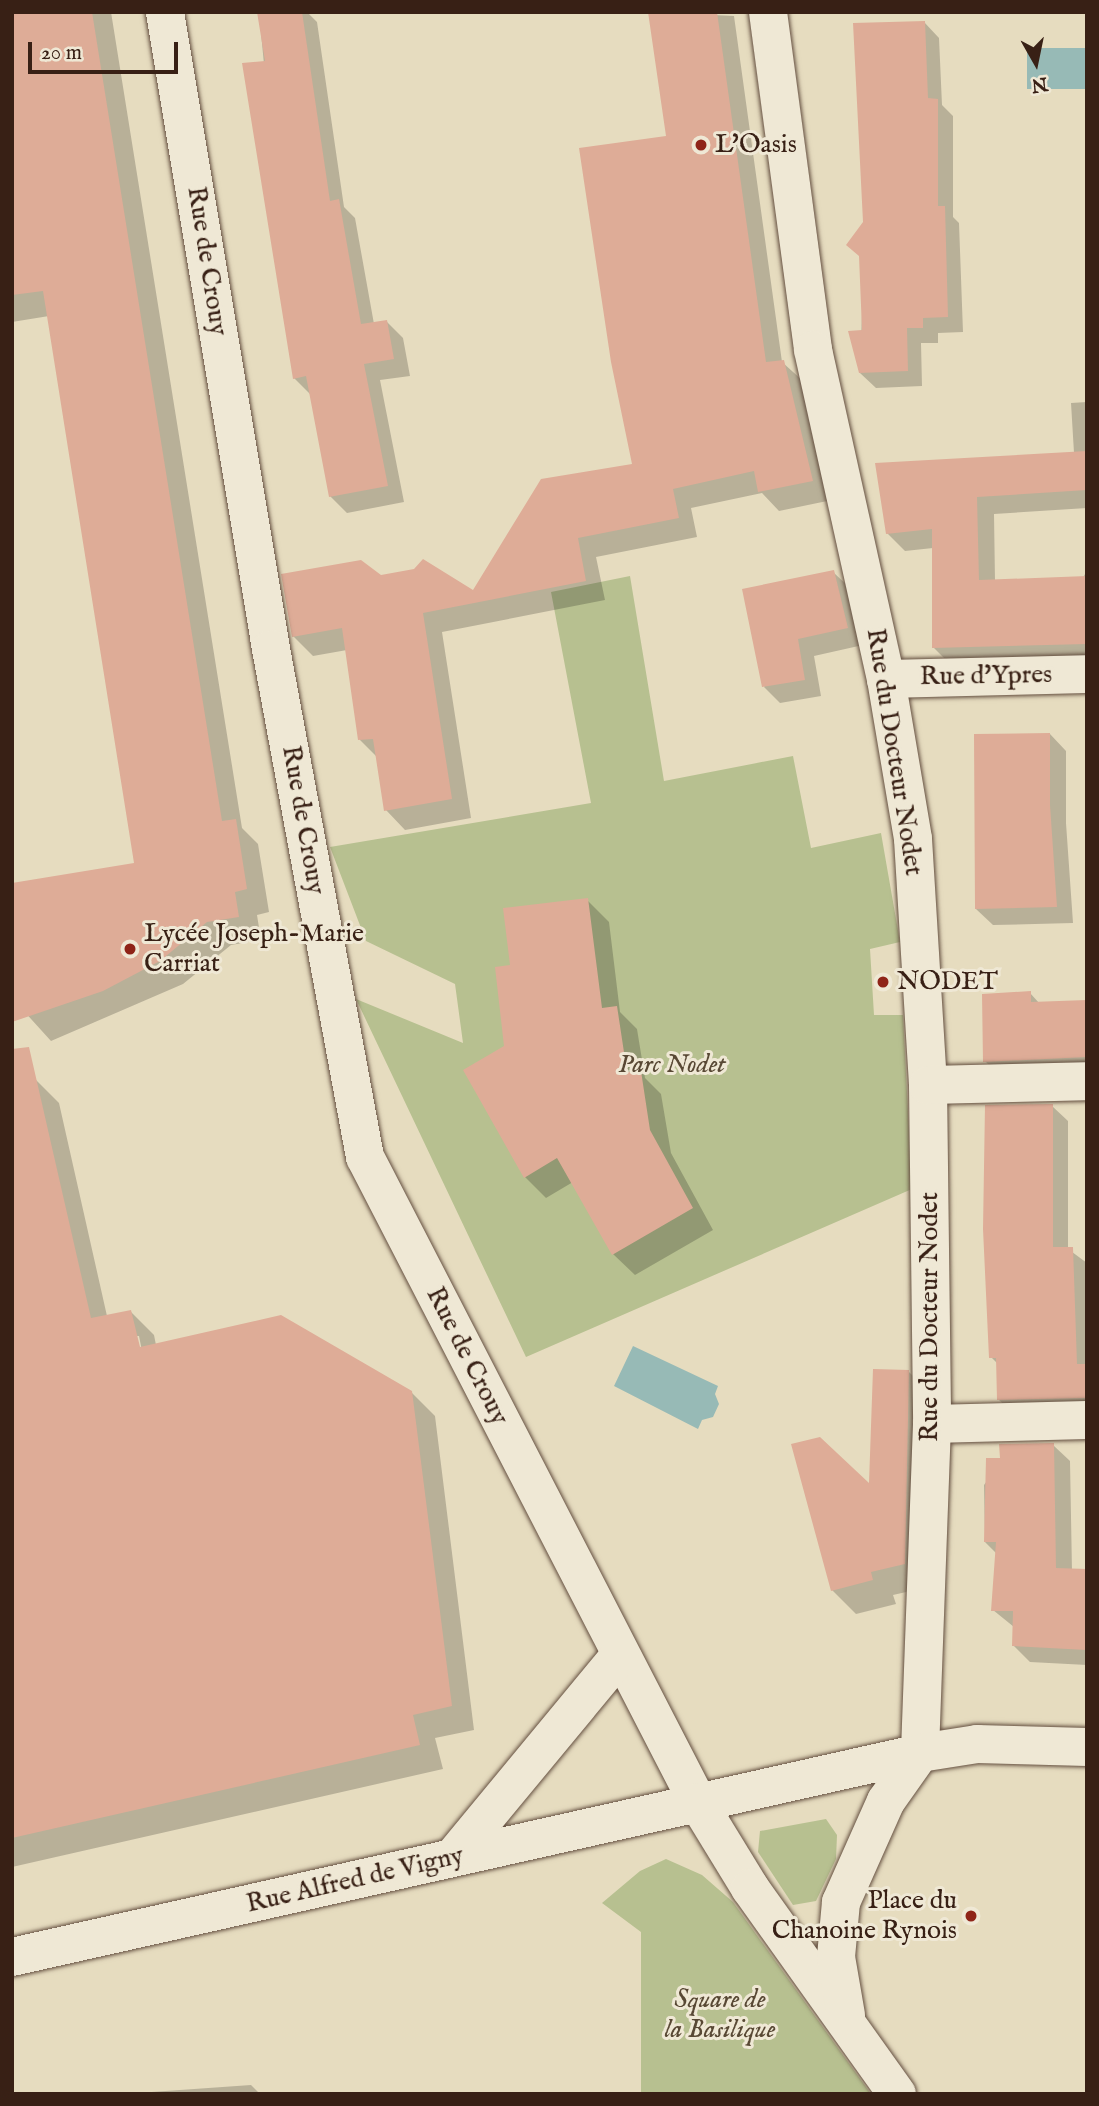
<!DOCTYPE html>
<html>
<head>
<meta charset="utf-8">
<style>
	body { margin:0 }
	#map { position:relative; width:1099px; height:2106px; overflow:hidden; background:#e6dcbf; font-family:"IM FELL English",serif }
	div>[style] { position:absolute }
	.green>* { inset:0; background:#b7c090 }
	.water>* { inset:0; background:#97bab6; transform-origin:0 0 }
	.shadow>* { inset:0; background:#0003 }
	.building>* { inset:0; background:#deac97 }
	.roads { filter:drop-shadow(0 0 2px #644f40) drop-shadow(0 0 2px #644f40) }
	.minor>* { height:38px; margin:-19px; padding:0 19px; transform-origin:19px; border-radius:19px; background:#efe8d5 }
	.dots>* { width:19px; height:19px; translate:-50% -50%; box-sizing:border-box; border:4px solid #efe8d5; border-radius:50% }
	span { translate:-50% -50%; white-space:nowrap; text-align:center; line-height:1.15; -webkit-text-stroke:6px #efe8d5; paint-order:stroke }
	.poi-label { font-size:26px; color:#382015 }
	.left { translate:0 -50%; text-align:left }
	.right { translate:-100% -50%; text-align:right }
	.street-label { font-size:26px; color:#382015 }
	.park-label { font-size:26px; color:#584834; font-style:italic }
	.frame { position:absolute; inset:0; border:14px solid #382015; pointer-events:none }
	.north { position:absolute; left:1001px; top:28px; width:70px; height:70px; -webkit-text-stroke:5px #efe8d5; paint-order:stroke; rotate:171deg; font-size:19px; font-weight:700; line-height:28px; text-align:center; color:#382015 }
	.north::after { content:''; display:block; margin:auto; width:24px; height:32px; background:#382015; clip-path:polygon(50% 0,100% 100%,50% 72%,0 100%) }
	.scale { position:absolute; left:28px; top:42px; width:150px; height:32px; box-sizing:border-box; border:4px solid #382015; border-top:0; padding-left:9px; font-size:21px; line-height:24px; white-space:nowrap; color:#382015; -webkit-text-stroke:5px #efe8d5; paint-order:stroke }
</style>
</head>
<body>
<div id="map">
	<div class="green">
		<i style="clip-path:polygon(630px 576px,664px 781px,793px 756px,811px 848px,881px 833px,900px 942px,870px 949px,874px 1015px,903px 1015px,912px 1189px,526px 1357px,356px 999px,463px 1043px,455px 984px,366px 941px,330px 847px,591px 803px,551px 592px)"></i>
		<i style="clip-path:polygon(826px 1819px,837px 1835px,836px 1859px,816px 1901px,793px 1905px,758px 1852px,760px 1831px)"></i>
		<i style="clip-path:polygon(666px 1859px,702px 1875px,733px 1902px,871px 2094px,641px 2094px,641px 1932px,602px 1903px,640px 1871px)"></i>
	</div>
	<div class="water">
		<i style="left:1087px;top:48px;width:41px;height:60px;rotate:90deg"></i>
		<i style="clip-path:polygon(633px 1346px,718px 1386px,715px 1394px,719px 1404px,713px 1417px,702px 1420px,698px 1429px,614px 1386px)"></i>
	</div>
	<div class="shadow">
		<i style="clip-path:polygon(12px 12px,111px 12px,242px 828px,258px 844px,269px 912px,257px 915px,261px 940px,231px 945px,183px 984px,51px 1041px,12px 998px,136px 865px,49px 316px,12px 322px)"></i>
		<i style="clip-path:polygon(259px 12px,307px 12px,317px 22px,344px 207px,355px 218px,374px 324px,387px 322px,403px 338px,410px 376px,380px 380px,404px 502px,347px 513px,330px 496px,311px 395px,294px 378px)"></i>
		<i style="clip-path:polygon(650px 12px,734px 16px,782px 362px,803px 381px,832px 500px,779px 511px,762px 493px,691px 508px,697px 537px,596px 557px,605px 600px,442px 632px,471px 818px,405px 830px,386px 810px,377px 757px,360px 740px,347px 650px,313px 656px,293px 636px,380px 576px,474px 592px,635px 465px,668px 138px)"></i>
		<i style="clip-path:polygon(924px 22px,939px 38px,942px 105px,953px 116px,953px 217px,959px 223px,963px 332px,938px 333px,938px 343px,921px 343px,922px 386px,876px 388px,860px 373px,865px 223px)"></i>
		<i style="clip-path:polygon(1087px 402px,1087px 508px,994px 514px,995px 581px,1083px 578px,1087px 570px,1087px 662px,951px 665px,933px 647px,933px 548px,905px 551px,887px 533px,1074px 453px,1071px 403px)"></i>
		<i style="clip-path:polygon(833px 572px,850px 588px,863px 645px,814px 656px,821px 696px,780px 703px,764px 687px)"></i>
		<i style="clip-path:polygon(1050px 734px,1066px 751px,1066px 823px,1073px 923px,993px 925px,976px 909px)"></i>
		<i style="clip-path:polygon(587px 900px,609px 922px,620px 1012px,637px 1029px,645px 1078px,661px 1094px,671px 1153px,713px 1230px,635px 1275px,613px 1254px,573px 1182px,546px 1198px,525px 1177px,505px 1047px,512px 967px)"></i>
		<i style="clip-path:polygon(1030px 993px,1040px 1004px,1087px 1002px,1087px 1074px,1001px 1077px,985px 1061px)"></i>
		<i style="clip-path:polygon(evenodd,35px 1079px,59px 1103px,107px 1316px,131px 1312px,154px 1335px,156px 1345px,411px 1392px,435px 1416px,474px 1730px,435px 1738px,443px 1769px,12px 1867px,12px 1297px,35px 1079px,135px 1336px,139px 1336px,143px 1356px,135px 1336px)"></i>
		<i style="clip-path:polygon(1052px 1106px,1068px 1121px,1068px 1249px,1087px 1263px,1087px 1416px,1015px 1415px,999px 1400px,998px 1364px,991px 1357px)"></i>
		<i style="clip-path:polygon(909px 1372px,932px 1395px,928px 1587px,893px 1595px,896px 1604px,856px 1614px,832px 1590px)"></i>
		<i style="clip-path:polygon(1053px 1445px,1070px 1461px,1072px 1571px,1087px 1571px,1087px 1665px,1030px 1662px,1013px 1645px,1014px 1627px,993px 1610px,997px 1554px,985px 1542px,984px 1485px,1002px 1460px)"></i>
		<i style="clip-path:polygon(251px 2085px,260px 2094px,123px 2094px)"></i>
	</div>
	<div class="building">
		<i style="clip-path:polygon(12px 12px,92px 12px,222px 821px,236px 819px,247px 889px,235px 892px,239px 917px,207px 922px,160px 961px,103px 991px,12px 1022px,12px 883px,134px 863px,43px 291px,12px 295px)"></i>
		<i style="clip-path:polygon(257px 12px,302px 12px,330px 201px,339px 199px,361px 324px,387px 320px,394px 359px,364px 364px,388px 486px,329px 497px,306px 376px,293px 379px,242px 63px,265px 61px)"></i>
		<i style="clip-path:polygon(648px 12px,717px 12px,766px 362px,784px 360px,813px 481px,758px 492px,754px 471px,673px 489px,679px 518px,578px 538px,586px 581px,423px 613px,452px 799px,384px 811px,373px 739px,358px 740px,342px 628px,292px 637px,281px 574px,361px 560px,381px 575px,414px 569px,423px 559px,473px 590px,541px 479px,632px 464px,611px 362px,579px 148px,666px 136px)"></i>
		<i style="clip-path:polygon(925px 21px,928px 98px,938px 99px,938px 206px,945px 206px,948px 317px,923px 318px,923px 328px,907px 328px,908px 371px,859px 373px,848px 331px,862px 330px,859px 256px,846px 245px,863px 222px,853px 23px)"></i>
		<i style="clip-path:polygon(1087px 451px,1087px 490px,977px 497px,979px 580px,1087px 576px,1087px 644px,932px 648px,932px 529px,886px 534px,875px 463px)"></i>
		<i style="clip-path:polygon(834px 570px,848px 628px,798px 639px,805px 680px,762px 687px,742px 589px)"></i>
		<i style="clip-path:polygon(1050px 733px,1050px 805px,1057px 907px,975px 909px,974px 734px)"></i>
		<i style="clip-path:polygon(588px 898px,602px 1008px,617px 1006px,627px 1072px,641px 1071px,650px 1130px,693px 1208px,612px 1255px,557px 1158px,524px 1178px,463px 1070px,504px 1046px,495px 967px,510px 965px,503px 908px)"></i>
		<i style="clip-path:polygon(1031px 991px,1031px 1002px,1087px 1000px,1087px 1057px,983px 1062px,982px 994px)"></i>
		<i style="clip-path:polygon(29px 1047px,91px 1318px,131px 1310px,140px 1347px,281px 1315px,412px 1391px,452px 1706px,413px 1715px,420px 1745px,12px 1838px,12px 1049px)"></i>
		<i style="clip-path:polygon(1053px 1104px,1053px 1247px,1073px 1247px,1077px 1364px,1087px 1364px,1087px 1398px,997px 1400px,996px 1358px,989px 1358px,983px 1229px,985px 1105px)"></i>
		<i style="clip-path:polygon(873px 1369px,909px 1370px,905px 1564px,871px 1572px,873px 1580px,831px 1591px,791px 1444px,820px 1437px,869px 1483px)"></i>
		<i style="clip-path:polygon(1054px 1443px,1056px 1568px,1087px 1569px,1087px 1650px,1012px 1646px,1013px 1611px,991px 1611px,996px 1542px,984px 1542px,986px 1458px,1000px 1458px,999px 1444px)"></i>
	</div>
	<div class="roads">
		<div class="minor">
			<i style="left:165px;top:12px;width:646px;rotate:80.55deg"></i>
			<i style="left:271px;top:649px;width:517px;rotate:79.52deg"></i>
			<i style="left:365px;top:1157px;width:727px;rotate:62.73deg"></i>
			<i style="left:698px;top:1803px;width:100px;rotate:58.5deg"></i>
			<i style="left:750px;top:1888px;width:253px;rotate:54.5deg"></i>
			<i style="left:768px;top:12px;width:341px;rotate:82.4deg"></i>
			<i style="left:813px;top:350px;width:337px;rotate:77.5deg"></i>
			<i style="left:886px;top:679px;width:162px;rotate:80.4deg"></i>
			<i style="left:913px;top:839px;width:246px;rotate:86.5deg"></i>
			<i style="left:928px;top:1085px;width:339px;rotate:89.3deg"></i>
			<i style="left:932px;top:1424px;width:329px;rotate:92.1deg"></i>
			<i style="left:920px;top:1753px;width:59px;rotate:125.3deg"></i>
			<i style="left:886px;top:1801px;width:111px;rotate:114deg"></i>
			<i style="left:841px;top:1902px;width:55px;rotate:95.2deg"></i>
			<i style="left:836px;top:1957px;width:59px;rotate:80.2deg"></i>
			<i style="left:886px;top:679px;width:201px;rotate:-1.4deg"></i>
			<i style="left:928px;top:1085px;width:159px;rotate:-1.4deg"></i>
			<i style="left:932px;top:1424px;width:155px;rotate:-1.5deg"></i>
			<i style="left:453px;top:1857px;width:261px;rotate:-50.4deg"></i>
			<i style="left:12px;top:1957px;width:931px;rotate:-12.66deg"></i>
			<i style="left:920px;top:1753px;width:58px;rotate:-9deg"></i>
			<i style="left:977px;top:1744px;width:110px;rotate:1.6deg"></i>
		</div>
	</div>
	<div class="dots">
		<i style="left:701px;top:145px;background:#8f2418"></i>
		<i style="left:130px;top:949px;background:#8f2418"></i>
		<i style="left:883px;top:982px;background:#8f2418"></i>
		<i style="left:971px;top:1916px;background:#8f2418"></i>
	</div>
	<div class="poi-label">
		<span class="left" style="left:715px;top:145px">L'Oasis</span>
		<span class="left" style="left:144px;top:949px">Lycée Joseph-Marie<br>Carriat</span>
		<span class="left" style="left:897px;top:982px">NODET</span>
		<span class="right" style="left:957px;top:1916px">Place du<br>Chanoine Rynois</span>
	</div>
	<div class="street-label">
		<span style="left:207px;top:261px;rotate:81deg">Rue de Crouy</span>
		<span style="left:986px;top:676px;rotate:-1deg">Rue d'Ypres</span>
		<span style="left:894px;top:752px;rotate:81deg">Rue du Docteur Nodet</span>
		<span style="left:303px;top:820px;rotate:80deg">Rue de Crouy</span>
		<span style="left:930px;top:1317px;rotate:-90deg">Rue du Docteur Nodet</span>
		<span style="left:467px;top:1356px;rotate:63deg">Rue de Crouy</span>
		<span style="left:355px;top:1880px;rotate:-13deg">Rue Alfred de Vigny</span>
	</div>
	<div class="park-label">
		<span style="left:672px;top:1065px">Parc Nodet</span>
		<span style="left:720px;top:2015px">Square de<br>la Basilique</span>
	</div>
	<div class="frame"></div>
	<div class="north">N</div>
	<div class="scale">20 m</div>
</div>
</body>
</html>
